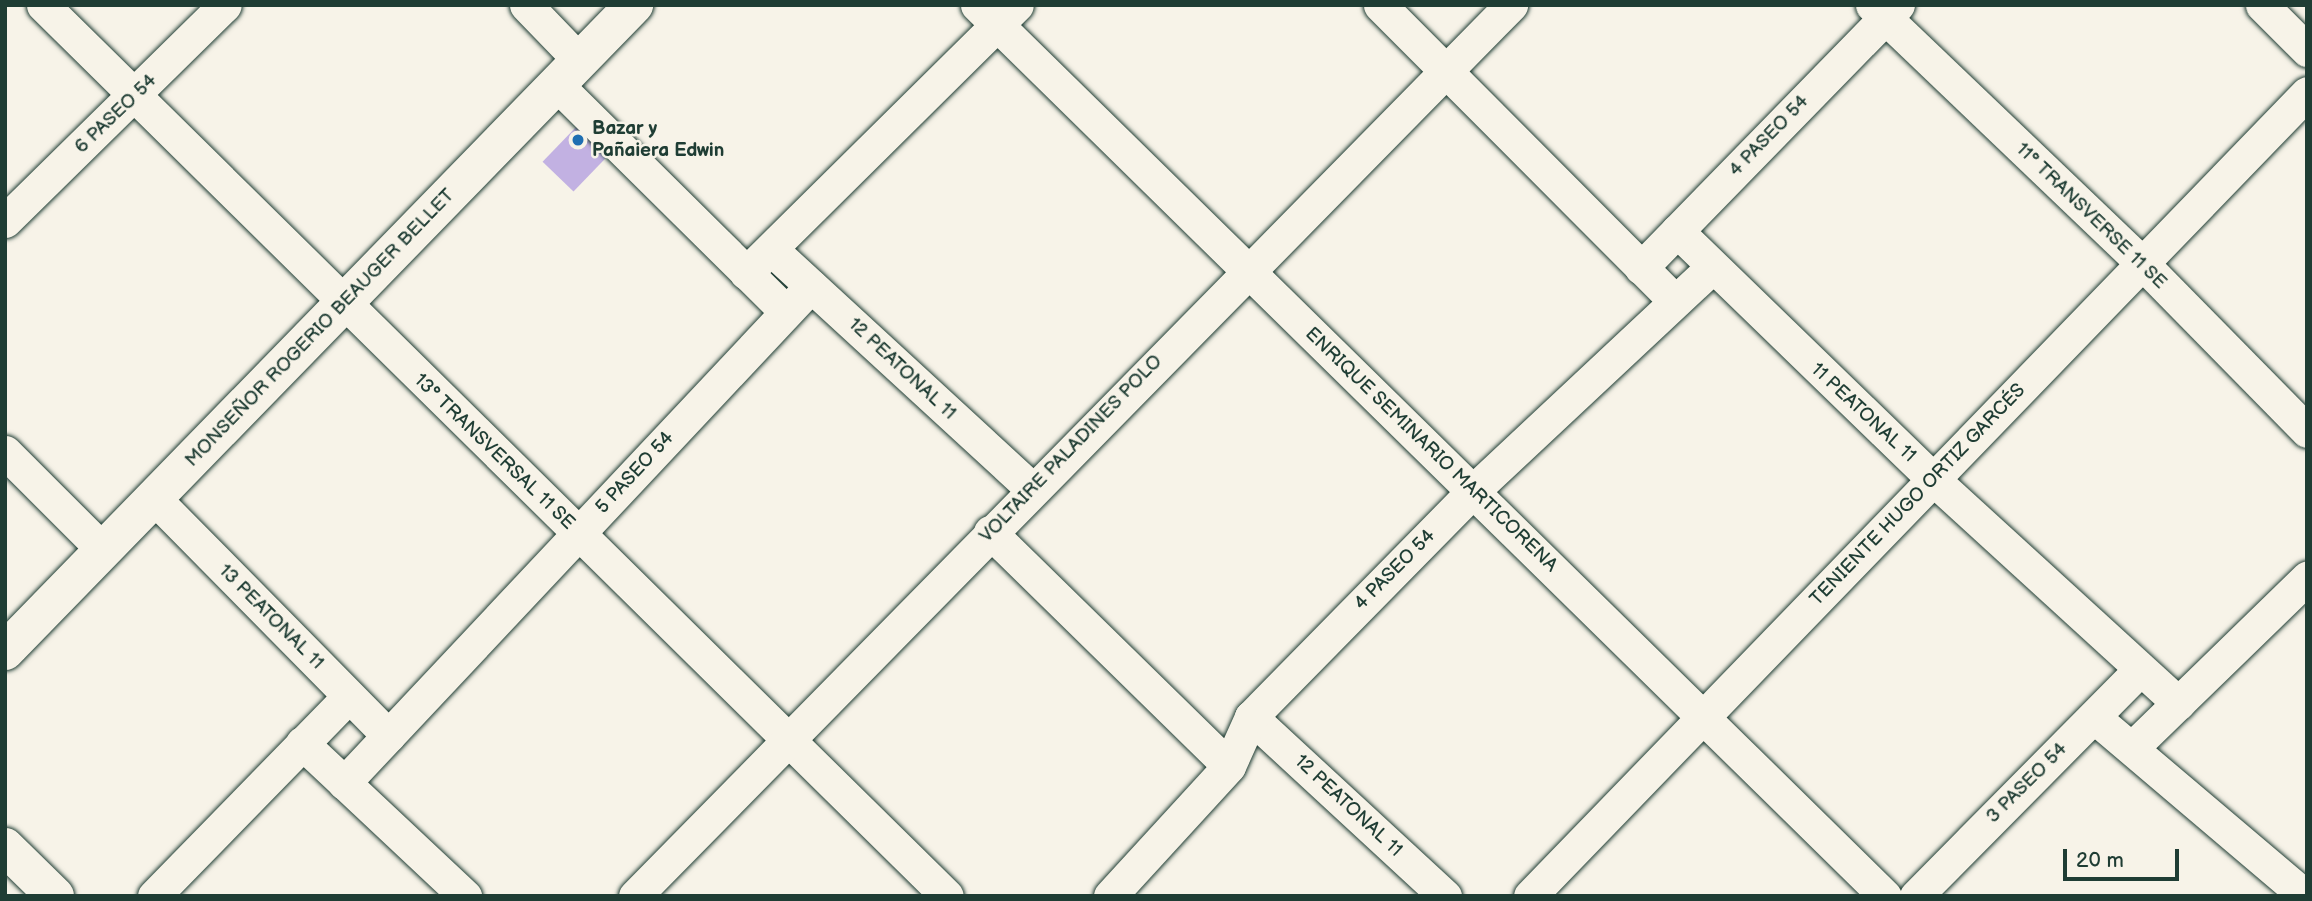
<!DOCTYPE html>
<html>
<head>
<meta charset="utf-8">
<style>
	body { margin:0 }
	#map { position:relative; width:2312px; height:901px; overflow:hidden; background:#f7f3e8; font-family:"Balsamiq Sans",sans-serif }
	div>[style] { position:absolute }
	.building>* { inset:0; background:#c2b1e2; transform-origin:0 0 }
	.roads { filter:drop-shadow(0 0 2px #1f3d34) drop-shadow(0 0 2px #1f3d34) }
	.minor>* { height:33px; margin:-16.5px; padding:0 16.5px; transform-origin:16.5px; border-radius:16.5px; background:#f7f3e8 }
	.tertiary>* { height:38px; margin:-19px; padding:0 19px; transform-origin:19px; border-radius:19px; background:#f7f3e8 }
	.secondary>* { height:38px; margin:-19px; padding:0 19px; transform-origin:19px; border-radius:19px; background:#f7f3e8 }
	.dots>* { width:19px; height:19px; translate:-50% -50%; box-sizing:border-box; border:4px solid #f7f3e8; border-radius:50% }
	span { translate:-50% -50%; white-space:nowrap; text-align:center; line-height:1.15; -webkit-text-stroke:5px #f7f3e8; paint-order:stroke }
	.street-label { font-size:19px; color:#1f3d34 }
	.poi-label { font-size:19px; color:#1f3d34; font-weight:700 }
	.left { translate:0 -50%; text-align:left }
	.frame { position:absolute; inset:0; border:7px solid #1f3d34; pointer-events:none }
	.scale { position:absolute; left:2063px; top:849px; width:116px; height:32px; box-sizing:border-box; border:4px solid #1f3d34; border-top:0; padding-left:9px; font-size:21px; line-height:24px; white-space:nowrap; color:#1f3d34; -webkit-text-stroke:5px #f7f3e8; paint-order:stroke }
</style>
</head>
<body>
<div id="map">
	<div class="building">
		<i style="left:578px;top:125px;width:43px;height:51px;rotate:44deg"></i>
	</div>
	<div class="roads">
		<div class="minor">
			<i style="left:43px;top:5px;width:1269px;rotate:44.59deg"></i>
			<i style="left:526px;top:5px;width:78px;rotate:46deg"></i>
			<i style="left:977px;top:5px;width:1272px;rotate:44.46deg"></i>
			<i style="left:1380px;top:5px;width:418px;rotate:45.1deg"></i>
			<i style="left:1872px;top:5px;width:375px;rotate:43.7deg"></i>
			<i style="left:2143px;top:264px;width:234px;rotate:45.5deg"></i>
			<i style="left:2262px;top:5px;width:64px;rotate:45deg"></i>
			<i style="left:557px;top:85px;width:322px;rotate:44.7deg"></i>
			<i style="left:5px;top:221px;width:308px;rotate:-44.5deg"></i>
			<i style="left:1677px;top:231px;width:358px;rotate:44.1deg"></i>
			<i style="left:1934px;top:480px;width:331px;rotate:42.4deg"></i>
			<i style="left:771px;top:249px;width:355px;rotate:42.6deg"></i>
			<i style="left:1641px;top:268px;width:368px;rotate:-45.7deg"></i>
			<i style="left:746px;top:273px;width:381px;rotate:-44.7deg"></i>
			<i style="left:5px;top:452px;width:139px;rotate:45deg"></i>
			<i style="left:154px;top:498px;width:334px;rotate:45.4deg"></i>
			<i style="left:990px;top:532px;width:334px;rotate:44.4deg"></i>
			<i style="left:1251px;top:717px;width:264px;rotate:42.7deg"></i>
			<i style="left:2094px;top:717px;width:277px;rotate:40.3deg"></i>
			<i style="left:302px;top:743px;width:224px;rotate:43.2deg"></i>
			<i style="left:2133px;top:747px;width:243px;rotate:-44.2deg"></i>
			<i style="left:344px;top:783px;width:682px;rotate:-46.78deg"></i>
			<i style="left:154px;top:896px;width:279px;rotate:-45.7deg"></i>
			<i style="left:635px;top:896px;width:1250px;rotate:-45.49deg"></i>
			<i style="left:1110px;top:896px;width:176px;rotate:-47.5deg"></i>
			<i style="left:1229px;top:766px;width:54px;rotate:-65.8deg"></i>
			<i style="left:1251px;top:717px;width:317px;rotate:-45.5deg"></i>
			<i style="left:1473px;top:491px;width:325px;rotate:-43.1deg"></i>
			<i style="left:1530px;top:896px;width:1117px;rotate:-45.94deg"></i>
			<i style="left:1916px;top:896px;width:317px;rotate:-45.3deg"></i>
		</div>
		<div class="tertiary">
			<i style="left:5px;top:651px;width:902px;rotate:-45.76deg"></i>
		</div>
		<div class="secondary">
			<i style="left:5px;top:847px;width:70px;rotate:44.4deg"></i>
		</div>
	</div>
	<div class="dots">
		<i style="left:578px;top:140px;background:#1f6fb2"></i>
	</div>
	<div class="street-label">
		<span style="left:116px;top:114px;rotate:-44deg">6 PASEO 54</span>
		<span style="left:1769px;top:136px;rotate:-46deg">4 PASEO 54</span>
		<span style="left:2091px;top:216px;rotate:44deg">11° TRANSVERSE 11 SE</span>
		<span style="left:320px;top:328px;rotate:-46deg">MONSEÑOR ROGERIO BEAUGER BELLET</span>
		<span style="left:902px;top:369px;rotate:43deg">12 PEATONAL 11</span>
		<span style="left:1863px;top:413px;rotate:43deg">11 PEATONAL 11</span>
		<span style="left:1071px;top:449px;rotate:-46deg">VOLTAIRE PALADINES POLO</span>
		<span style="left:1431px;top:450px;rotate:44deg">ENRIQUE SEMINARIO MARTICORENA</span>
		<span style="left:494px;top:452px;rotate:44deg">13° TRANSVERSAL 11 SE</span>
		<span style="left:635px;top:473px;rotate:-47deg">5 PASEO 54</span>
		<span style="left:1918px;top:495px;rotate:-46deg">TENIENTE HUGO ORTIZ GARCÉS</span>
		<span style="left:1395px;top:570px;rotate:-45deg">4 PASEO 54</span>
		<span style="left:271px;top:617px;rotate:45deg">13 PEATONAL 11</span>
		<span style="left:2027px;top:783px;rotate:-45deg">3 PASEO 54</span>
		<span style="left:1348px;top:806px;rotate:43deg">12 PEATONAL 11</span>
	</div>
	<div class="poi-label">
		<span class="left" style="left:592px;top:140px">Bazar y<br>Pañaiera Edwin</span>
	</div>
	<div class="frame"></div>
	<div class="scale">20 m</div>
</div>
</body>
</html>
